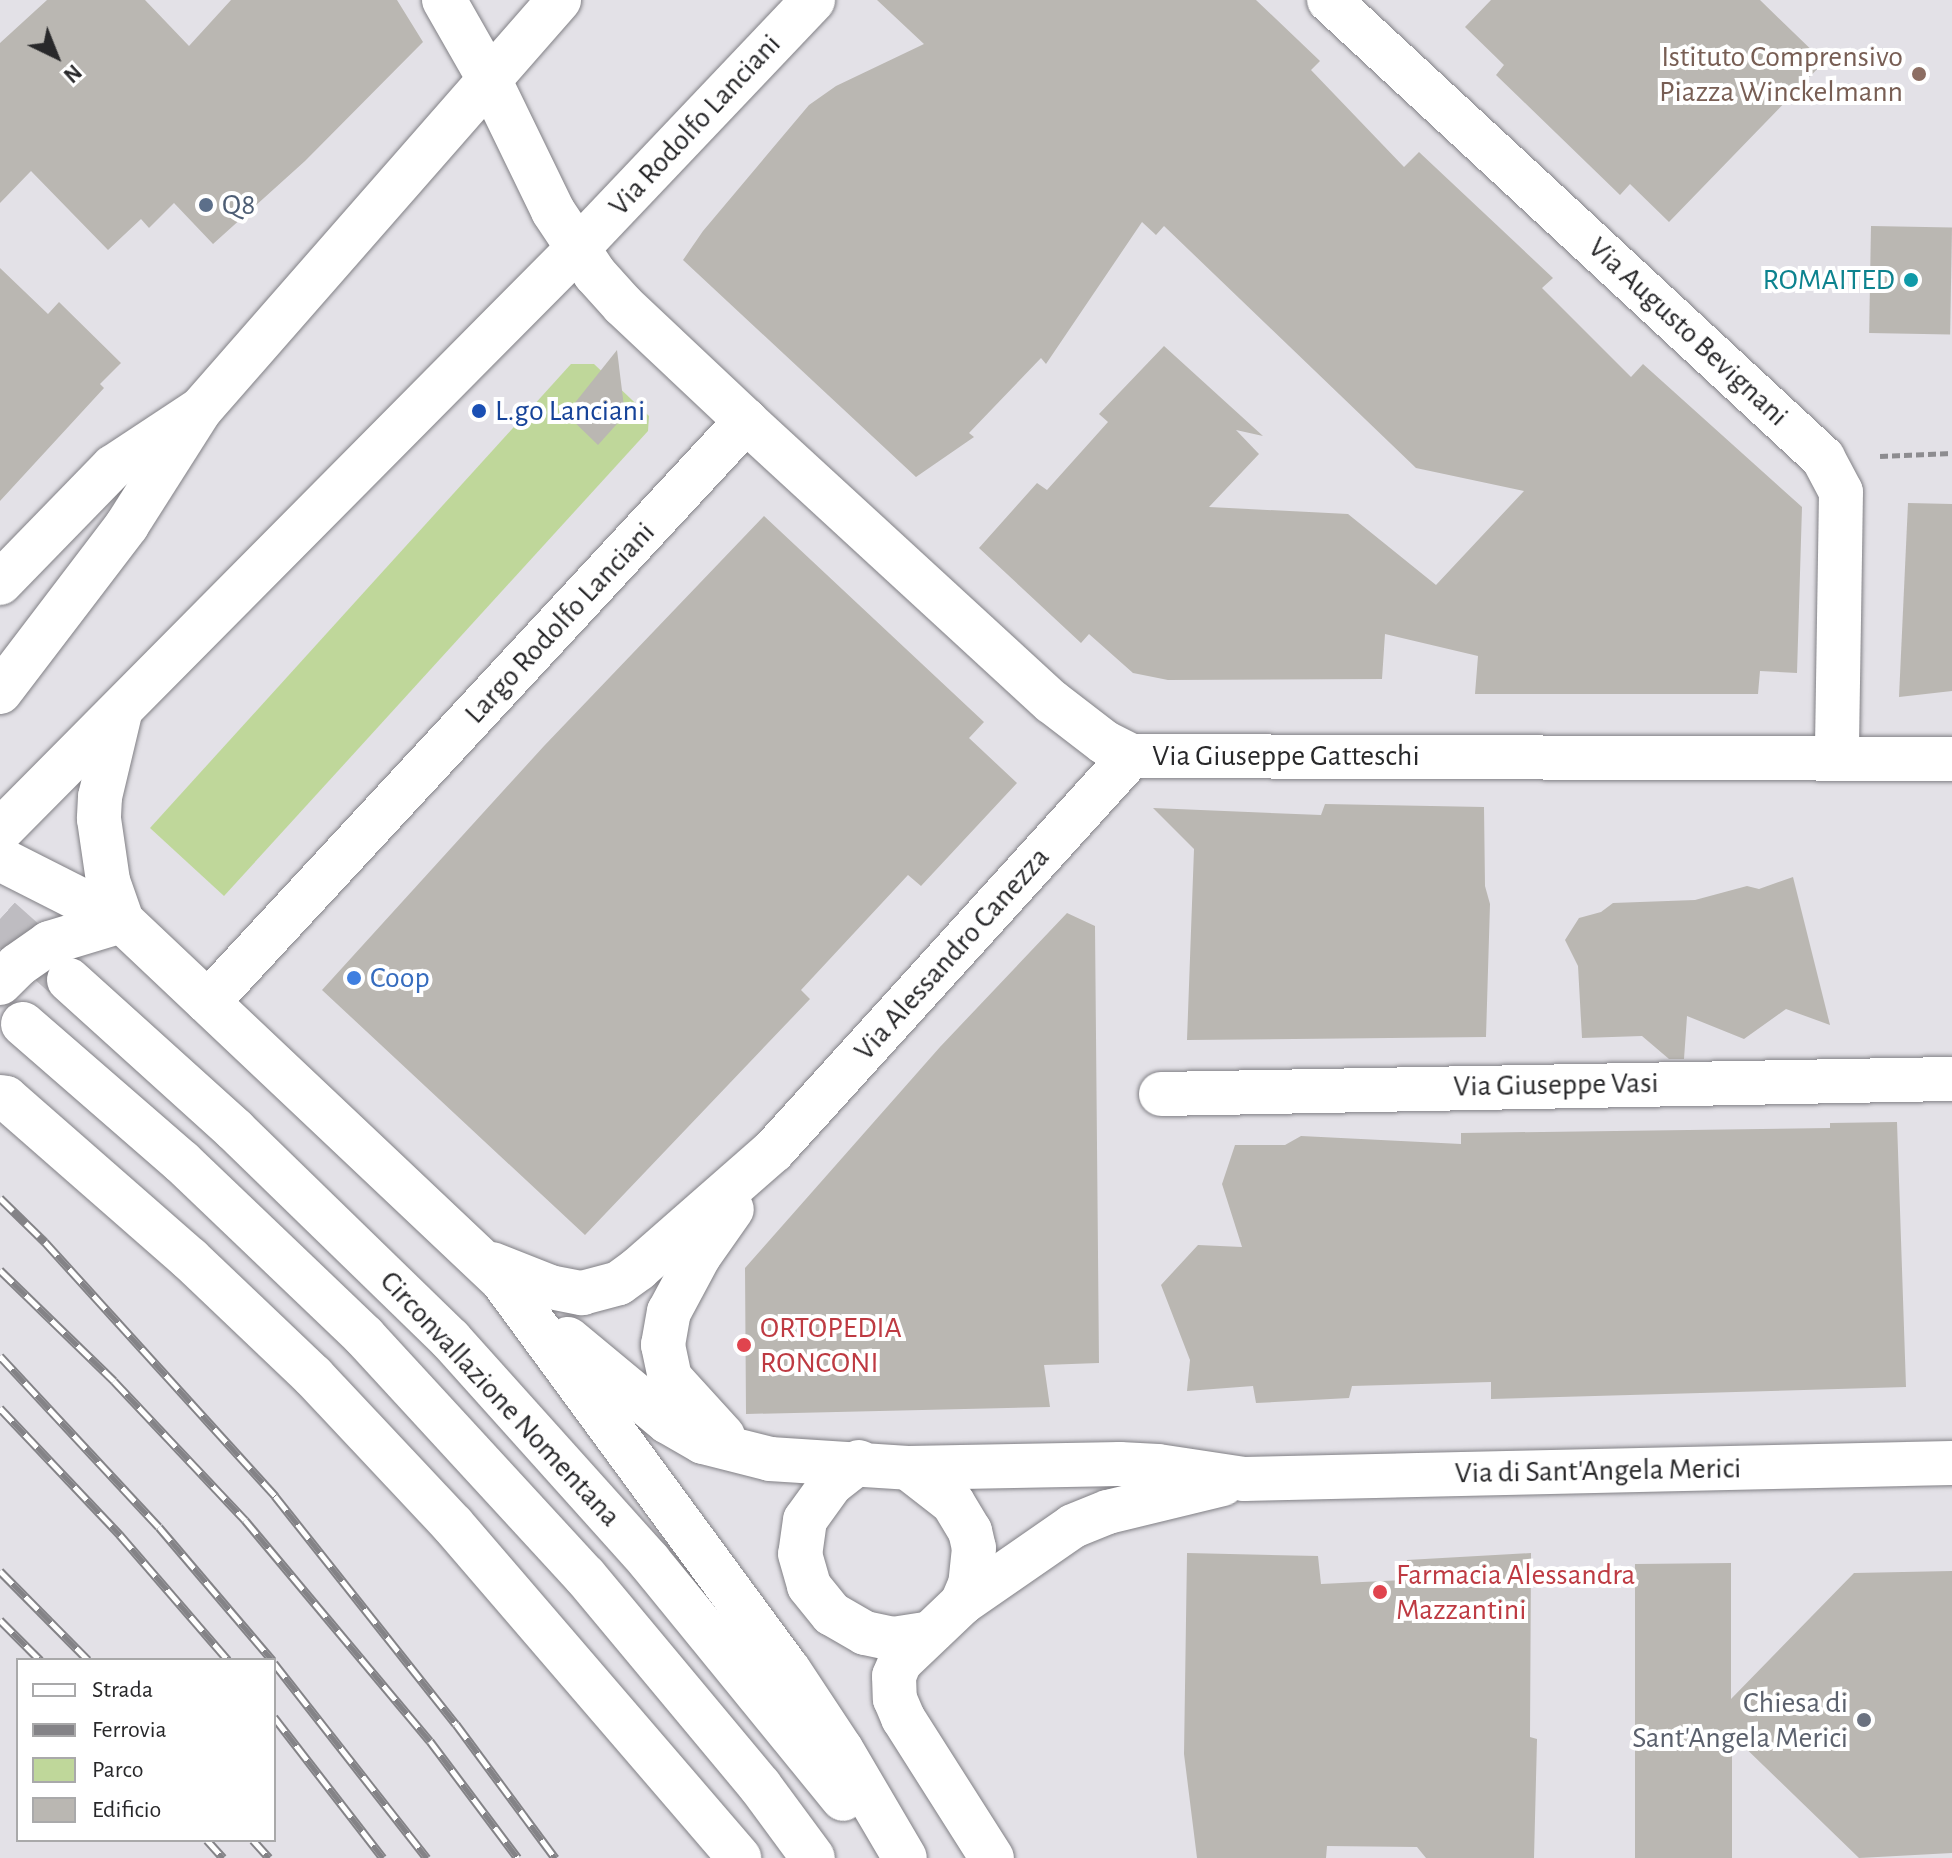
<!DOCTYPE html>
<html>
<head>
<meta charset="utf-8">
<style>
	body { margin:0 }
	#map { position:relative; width:1952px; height:1858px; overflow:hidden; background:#e3e1e7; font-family:"Alegreya Sans",sans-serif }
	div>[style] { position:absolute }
	.green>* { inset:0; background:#bfd79a }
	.building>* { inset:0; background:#bab7b2; transform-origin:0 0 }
	.minor-tunnel>* { height:44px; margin-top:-22px; transform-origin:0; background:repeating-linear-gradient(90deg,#bebcc1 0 44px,transparent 0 66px) }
	.path>* { height:5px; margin-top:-2.5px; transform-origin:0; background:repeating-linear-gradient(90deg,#8d8c90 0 8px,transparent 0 12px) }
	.roads { filter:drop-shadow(0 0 2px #818085) drop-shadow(0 0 2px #818085) }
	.minor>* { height:44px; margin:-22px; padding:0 22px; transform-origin:22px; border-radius:22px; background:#fff }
	.major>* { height:44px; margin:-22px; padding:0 22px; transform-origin:22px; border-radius:22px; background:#fff }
	.rail>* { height:9px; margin-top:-4.5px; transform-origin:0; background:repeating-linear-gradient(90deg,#fff 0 18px,#848387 0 36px); box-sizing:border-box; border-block:2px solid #848387 }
	.dots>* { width:22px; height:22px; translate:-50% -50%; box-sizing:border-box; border:4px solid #fff; border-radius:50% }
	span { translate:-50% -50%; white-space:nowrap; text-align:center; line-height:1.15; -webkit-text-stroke:8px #fff; paint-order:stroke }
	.education-label { font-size:30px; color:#785e54 }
	.right { translate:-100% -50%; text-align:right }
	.street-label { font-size:30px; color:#28282a }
	.service-label { font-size:30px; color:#4e5e75 }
	.left { translate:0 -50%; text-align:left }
	.culture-label { font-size:30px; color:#0d838f }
	.transit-label { font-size:30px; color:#164399 }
	.shop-label { font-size:30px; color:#366cbe }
	.health-label { font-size:30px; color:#be3a42 }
	.worship-label { font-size:30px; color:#5b616d }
	.legend { position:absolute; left:16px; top:1658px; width:260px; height:184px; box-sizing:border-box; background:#fff; border:2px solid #a9a9aa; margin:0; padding:10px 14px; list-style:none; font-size:24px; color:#28282a }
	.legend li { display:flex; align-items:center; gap:16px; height:40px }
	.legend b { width:40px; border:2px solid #a9a9aa }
	.north { position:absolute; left:16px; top:16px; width:80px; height:80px; -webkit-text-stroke:6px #fff; paint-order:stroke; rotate:137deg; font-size:22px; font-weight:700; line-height:32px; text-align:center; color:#28282a }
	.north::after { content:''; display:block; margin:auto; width:28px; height:36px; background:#28282a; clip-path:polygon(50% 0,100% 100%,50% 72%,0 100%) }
</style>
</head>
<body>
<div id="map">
	<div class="green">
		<i style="clip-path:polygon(571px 364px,594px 364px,649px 416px,648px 431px,224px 896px,150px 828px)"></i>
	</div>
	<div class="building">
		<i style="clip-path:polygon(47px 0,145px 0,189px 46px,231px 0,397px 0,423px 42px,305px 161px,213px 244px,174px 203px,149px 228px,141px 219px,108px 250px,31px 171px,0 203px,0 43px)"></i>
		<i style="clip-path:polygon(877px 0,1256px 0,1320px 61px,1311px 70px,1404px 167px,1419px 152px,1553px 278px,1542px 288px,1631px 377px,1643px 364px,1802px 507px,1797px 673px,1760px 671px,1758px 694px,1475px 694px,1478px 656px,1385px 634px,1382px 679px,1168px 680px,1133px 673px,1089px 634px,1081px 643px,979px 548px,1037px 483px,1047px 490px,1108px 422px,1099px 414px,1164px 346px,1263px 436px,1236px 430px,1259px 454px,1209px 507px,1348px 514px,1436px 585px,1524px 491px,1416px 468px,1164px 226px,1156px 235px,1142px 222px,1046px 364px,1041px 358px,969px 433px,974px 437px,916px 477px,683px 260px,703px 231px,809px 105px,836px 86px,924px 44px)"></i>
		<i style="clip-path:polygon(1491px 0,1760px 0,1824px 62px,1669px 222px,1630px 184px,1620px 195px,1496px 75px,1504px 65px,1465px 27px)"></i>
		<i style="left:1871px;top:226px;width:81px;height:107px;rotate:1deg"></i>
		<i style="clip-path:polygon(0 268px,48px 314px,59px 302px,121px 363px,100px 384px,104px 388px,0 501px)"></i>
		<i style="clip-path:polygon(617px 350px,625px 415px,598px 445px,566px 414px)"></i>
		<i style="clip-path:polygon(1908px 503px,1952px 504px,1952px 691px,1899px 697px)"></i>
		<i style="clip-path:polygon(764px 516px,984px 722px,969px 738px,1017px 783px,921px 886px,908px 875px,801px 990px,810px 999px,585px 1235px,322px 990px,544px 746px)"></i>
		<i style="clip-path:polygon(1325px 804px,1484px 807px,1485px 886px,1490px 904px,1486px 1037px,1187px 1040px,1194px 849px,1153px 808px,1321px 815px)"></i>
		<i style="clip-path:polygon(1793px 877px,1830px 1025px,1786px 1009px,1744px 1039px,1687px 1016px,1684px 1059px,1669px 1059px,1642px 1036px,1582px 1038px,1578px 966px,1565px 940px,1579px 918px,1601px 912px,1613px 903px,1695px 900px,1747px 886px,1759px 889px)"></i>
		<i style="clip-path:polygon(1067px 913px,1095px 926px,1099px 1363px,1044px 1365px,1050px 1407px,746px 1414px,745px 1268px,940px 1047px)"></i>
		<i style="clip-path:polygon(1897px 1122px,1906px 1387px,1491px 1399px,1491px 1382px,1352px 1386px,1349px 1398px,1256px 1403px,1253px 1386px,1187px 1391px,1190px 1360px,1161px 1285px,1198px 1245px,1242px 1247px,1222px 1184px,1235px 1145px,1285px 1145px,1301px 1136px,1461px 1144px,1461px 1133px,1830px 1128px,1830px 1123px)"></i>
		<i style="clip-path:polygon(1187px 1553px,1318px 1556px,1321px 1584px,1404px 1580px,1407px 1560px,1531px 1553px,1530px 1737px,1537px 1739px,1534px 1858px,1426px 1858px,1417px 1847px,1327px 1846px,1326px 1858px,1197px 1858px,1184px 1754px)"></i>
		<i style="clip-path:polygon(1731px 1563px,1731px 1699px,1854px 1573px,1952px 1571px,1952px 1853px,1859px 1858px,1732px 1735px,1732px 1858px,1635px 1858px,1635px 1564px)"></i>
	</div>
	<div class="minor-tunnel">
		<i style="left:0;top:919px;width:86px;rotate:41.7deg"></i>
	</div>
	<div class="path">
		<i style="left:1880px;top:456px;width:72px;rotate:-2.4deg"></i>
	</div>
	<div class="roads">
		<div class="minor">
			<i style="left:444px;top:0;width:91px;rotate:60.3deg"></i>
			<i style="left:489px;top:79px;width:147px;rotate:64.1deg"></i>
			<i style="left:553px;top:211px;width:76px;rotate:56.3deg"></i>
			<i style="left:595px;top:274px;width:42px;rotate:47.9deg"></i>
			<i style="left:623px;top:305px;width:169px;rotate:43.3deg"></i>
			<i style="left:746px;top:421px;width:415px;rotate:42.6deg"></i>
			<i style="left:1052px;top:702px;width:66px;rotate:37.6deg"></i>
			<i style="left:1104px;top:742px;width:30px;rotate:27deg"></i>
			<i style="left:1131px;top:756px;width:821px;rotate:0.21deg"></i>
			<i style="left:1329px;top:0;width:674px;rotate:42.83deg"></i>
			<i style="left:1823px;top:458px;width:38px;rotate:62deg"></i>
			<i style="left:1841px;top:492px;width:266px;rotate:90.9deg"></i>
			<i style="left:0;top:583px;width:162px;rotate:-45.8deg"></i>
			<i style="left:113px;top:467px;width:102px;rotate:-33.4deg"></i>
			<i style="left:0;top:692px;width:210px;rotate:-52.7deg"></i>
			<i style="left:127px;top:525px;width:136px;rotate:-57.6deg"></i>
			<i style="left:200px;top:410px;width:545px;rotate:-48.79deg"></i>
			<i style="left:120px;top:713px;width:86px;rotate:103.4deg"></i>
			<i style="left:100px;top:797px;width:22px;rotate:93deg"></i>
			<i style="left:99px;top:819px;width:63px;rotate:81.7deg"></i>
			<i style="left:108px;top:881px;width:42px;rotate:70.7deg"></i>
			<i style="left:0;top:831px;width:820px;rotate:-45.25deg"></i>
			<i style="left:577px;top:249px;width:343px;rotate:-46.5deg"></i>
			<i style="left:0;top:859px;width:137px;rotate:26.9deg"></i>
			<i style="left:122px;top:921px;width:523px;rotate:43.37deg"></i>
			<i style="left:502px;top:1280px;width:483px;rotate:53.7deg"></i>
			<i style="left:788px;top:1669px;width:96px;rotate:56.5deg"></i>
			<i style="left:841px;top:1749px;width:126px;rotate:59.6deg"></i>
			<i style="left:69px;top:980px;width:224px;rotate:42.1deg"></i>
			<i style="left:235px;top:1130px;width:300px;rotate:44.2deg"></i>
			<i style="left:450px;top:1339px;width:298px;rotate:48.1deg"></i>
			<i style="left:649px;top:1561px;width:307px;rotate:50.8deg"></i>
			<i style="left:0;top:983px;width:25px;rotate:-45deg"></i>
			<i style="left:18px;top:965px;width:38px;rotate:-35deg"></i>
			<i style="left:49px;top:943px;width:76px;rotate:-16.8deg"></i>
			<i style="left:208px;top:1002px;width:792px;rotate:-47.2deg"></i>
			<i style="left:23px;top:1024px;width:211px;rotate:41deg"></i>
			<i style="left:182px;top:1162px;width:252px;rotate:43.7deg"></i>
			<i style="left:364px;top:1336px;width:326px;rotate:47.4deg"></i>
			<i style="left:585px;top:1576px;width:273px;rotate:50.2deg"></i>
			<i style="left:760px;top:1786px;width:89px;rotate:53.6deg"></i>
			<i style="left:1161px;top:1094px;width:791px;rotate:-1.09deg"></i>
			<i style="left:492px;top:1264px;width:62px;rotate:21.6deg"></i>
			<i style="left:550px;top:1287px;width:33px;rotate:11deg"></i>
			<i style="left:582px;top:1293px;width:38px;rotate:-15deg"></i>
			<i style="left:619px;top:1283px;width:24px;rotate:-36deg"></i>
			<i style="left:638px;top:1269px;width:179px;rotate:-41.2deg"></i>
			<i style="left:773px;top:1151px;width:533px;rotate:-47.81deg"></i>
			<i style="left:568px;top:1339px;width:130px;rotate:39.7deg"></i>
			<i style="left:668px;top:1422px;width:40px;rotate:29.7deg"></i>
			<i style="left:703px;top:1442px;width:69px;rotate:14.2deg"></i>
			<i style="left:770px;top:1459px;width:138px;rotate:3.7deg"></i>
			<i style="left:908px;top:1468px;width:57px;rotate:37.9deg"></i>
			<i style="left:953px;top:1503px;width:33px;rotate:59deg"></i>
			<i style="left:970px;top:1531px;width:17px;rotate:77deg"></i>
			<i style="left:974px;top:1548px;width:36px;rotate:96deg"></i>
			<i style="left:970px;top:1584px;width:21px;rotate:113deg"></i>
			<i style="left:962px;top:1603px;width:86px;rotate:136.4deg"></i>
			<i style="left:900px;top:1662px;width:15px;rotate:113deg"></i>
			<i style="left:894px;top:1676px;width:23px;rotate:88deg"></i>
			<i style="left:895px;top:1699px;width:21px;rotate:67deg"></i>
			<i style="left:903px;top:1718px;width:166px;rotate:57.6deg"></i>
			<i style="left:723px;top:1436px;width:79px;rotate:-132.4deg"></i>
			<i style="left:670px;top:1378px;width:34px;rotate:-102deg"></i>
			<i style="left:663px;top:1345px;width:34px;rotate:-80deg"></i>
			<i style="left:669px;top:1312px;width:64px;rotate:-61.8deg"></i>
			<i style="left:699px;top:1256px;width:57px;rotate:-54.9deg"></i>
			<i style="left:859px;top:1462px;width:36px;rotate:142deg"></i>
			<i style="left:831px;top:1484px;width:44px;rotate:125.8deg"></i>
			<i style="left:805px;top:1520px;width:34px;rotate:98deg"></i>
			<i style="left:800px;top:1554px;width:33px;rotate:74deg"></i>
			<i style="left:809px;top:1586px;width:36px;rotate:51deg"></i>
			<i style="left:832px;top:1614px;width:38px;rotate:30deg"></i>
			<i style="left:865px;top:1633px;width:29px;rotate:12deg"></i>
			<i style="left:893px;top:1639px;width:36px;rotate:-9deg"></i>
			<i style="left:908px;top:1468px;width:212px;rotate:-1.1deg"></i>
			<i style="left:1120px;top:1464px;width:38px;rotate:3deg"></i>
			<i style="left:1158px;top:1466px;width:87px;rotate:8.6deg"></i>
			<i style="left:1244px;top:1479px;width:708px;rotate:-1.29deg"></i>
			<i style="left:962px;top:1603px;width:135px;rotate:-34.7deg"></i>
			<i style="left:1073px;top:1526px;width:38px;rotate:-22deg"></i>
			<i style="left:1108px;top:1512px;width:118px;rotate:-13.7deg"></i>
		</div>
		<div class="major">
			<i style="left:0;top:1097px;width:6px;rotate:9deg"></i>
			<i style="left:6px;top:1098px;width:244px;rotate:41.2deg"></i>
			<i style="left:190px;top:1259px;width:170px;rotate:43.6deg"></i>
			<i style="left:313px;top:1376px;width:204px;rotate:46.8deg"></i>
			<i style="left:453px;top:1525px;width:439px;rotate:49.3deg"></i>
		</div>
	</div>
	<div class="rail">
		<i style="left:0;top:1198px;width:63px;rotate:44.4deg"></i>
		<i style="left:45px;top:1242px;width:343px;rotate:47.8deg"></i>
		<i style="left:275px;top:1496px;width:291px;rotate:51.6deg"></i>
		<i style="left:456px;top:1724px;width:167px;rotate:53.5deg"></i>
		<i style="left:0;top:1270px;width:159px;rotate:44.2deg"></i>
		<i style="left:114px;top:1381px;width:191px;rotate:46.7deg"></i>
		<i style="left:245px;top:1520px;width:288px;rotate:50.1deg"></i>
		<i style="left:430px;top:1741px;width:146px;rotate:53.1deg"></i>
		<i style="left:0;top:1356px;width:233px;rotate:47.1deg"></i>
		<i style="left:159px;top:1527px;width:175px;rotate:49.6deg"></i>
		<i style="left:0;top:1408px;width:175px;rotate:46.6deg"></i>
		<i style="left:120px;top:1535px;width:165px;rotate:49.2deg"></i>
		<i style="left:0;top:1571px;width:125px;rotate:45.3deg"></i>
		<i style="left:0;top:1620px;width:57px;rotate:45deg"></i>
		<i style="left:274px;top:1663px;width:248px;rotate:51.9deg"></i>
		<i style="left:274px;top:1717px;width:178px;rotate:52.3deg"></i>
		<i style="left:207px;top:1840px;width:24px;rotate:48deg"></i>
		<i style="left:253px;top:1840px;width:24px;rotate:48deg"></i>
	</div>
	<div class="dots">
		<i style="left:1919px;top:74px;background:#8d6e63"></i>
		<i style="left:206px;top:205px;background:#5c6f8a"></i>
		<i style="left:1911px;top:280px;background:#0f9aa8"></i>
		<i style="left:479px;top:411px;background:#1a4fb4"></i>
		<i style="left:354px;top:978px;background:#3f7fe0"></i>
		<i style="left:744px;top:1345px;background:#e0444e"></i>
		<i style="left:1380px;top:1592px;background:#e0444e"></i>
		<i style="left:1864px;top:1720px;background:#6b7280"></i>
	</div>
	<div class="education-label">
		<span class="right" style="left:1903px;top:74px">Istituto Comprensivo<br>Piazza Winckelmann</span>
	</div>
	<div class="street-label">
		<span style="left:695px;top:125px;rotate:-47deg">Via Rodolfo Lanciani</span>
		<span style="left:1688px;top:332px;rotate:43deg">Via Augusto Bevignani</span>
		<span style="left:560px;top:623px;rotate:-47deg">Largo Rodolfo Lanciani</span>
		<span style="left:1286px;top:756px">Via Giuseppe Gatteschi</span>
		<span style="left:952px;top:954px;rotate:-48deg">Via Alessandro Canezza</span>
		<span style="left:1556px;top:1085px;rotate:-1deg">Via Giuseppe Vasi</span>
		<span style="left:500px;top:1399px;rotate:47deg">Circonvallazione Nomentana</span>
		<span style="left:1598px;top:1471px;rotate:-1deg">Via di Sant'Angela Merici</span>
	</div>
	<div class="service-label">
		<span class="left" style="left:222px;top:205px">Q8</span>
	</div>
	<div class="culture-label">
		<span class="right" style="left:1895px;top:280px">ROMAITED</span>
	</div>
	<div class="transit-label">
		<span class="left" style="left:495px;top:411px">L.go Lanciani</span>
	</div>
	<div class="shop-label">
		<span class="left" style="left:370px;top:978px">Coop</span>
	</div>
	<div class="health-label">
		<span class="left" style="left:760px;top:1345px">ORTOPEDIA<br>RONCONI</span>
		<span class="left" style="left:1396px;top:1592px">Farmacia Alessandra<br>Mazzantini</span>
	</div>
	<div class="worship-label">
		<span class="right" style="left:1848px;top:1720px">Chiesa di<br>Sant'Angela Merici</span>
	</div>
	<ul class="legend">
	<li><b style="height:10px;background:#fff"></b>Strada</li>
	<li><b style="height:10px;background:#848387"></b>Ferrovia</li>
	<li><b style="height:22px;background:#bfd79a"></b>Parco</li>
	<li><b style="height:22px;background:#bab7b2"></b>Edificio</li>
	</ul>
	<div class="north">N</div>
</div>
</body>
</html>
